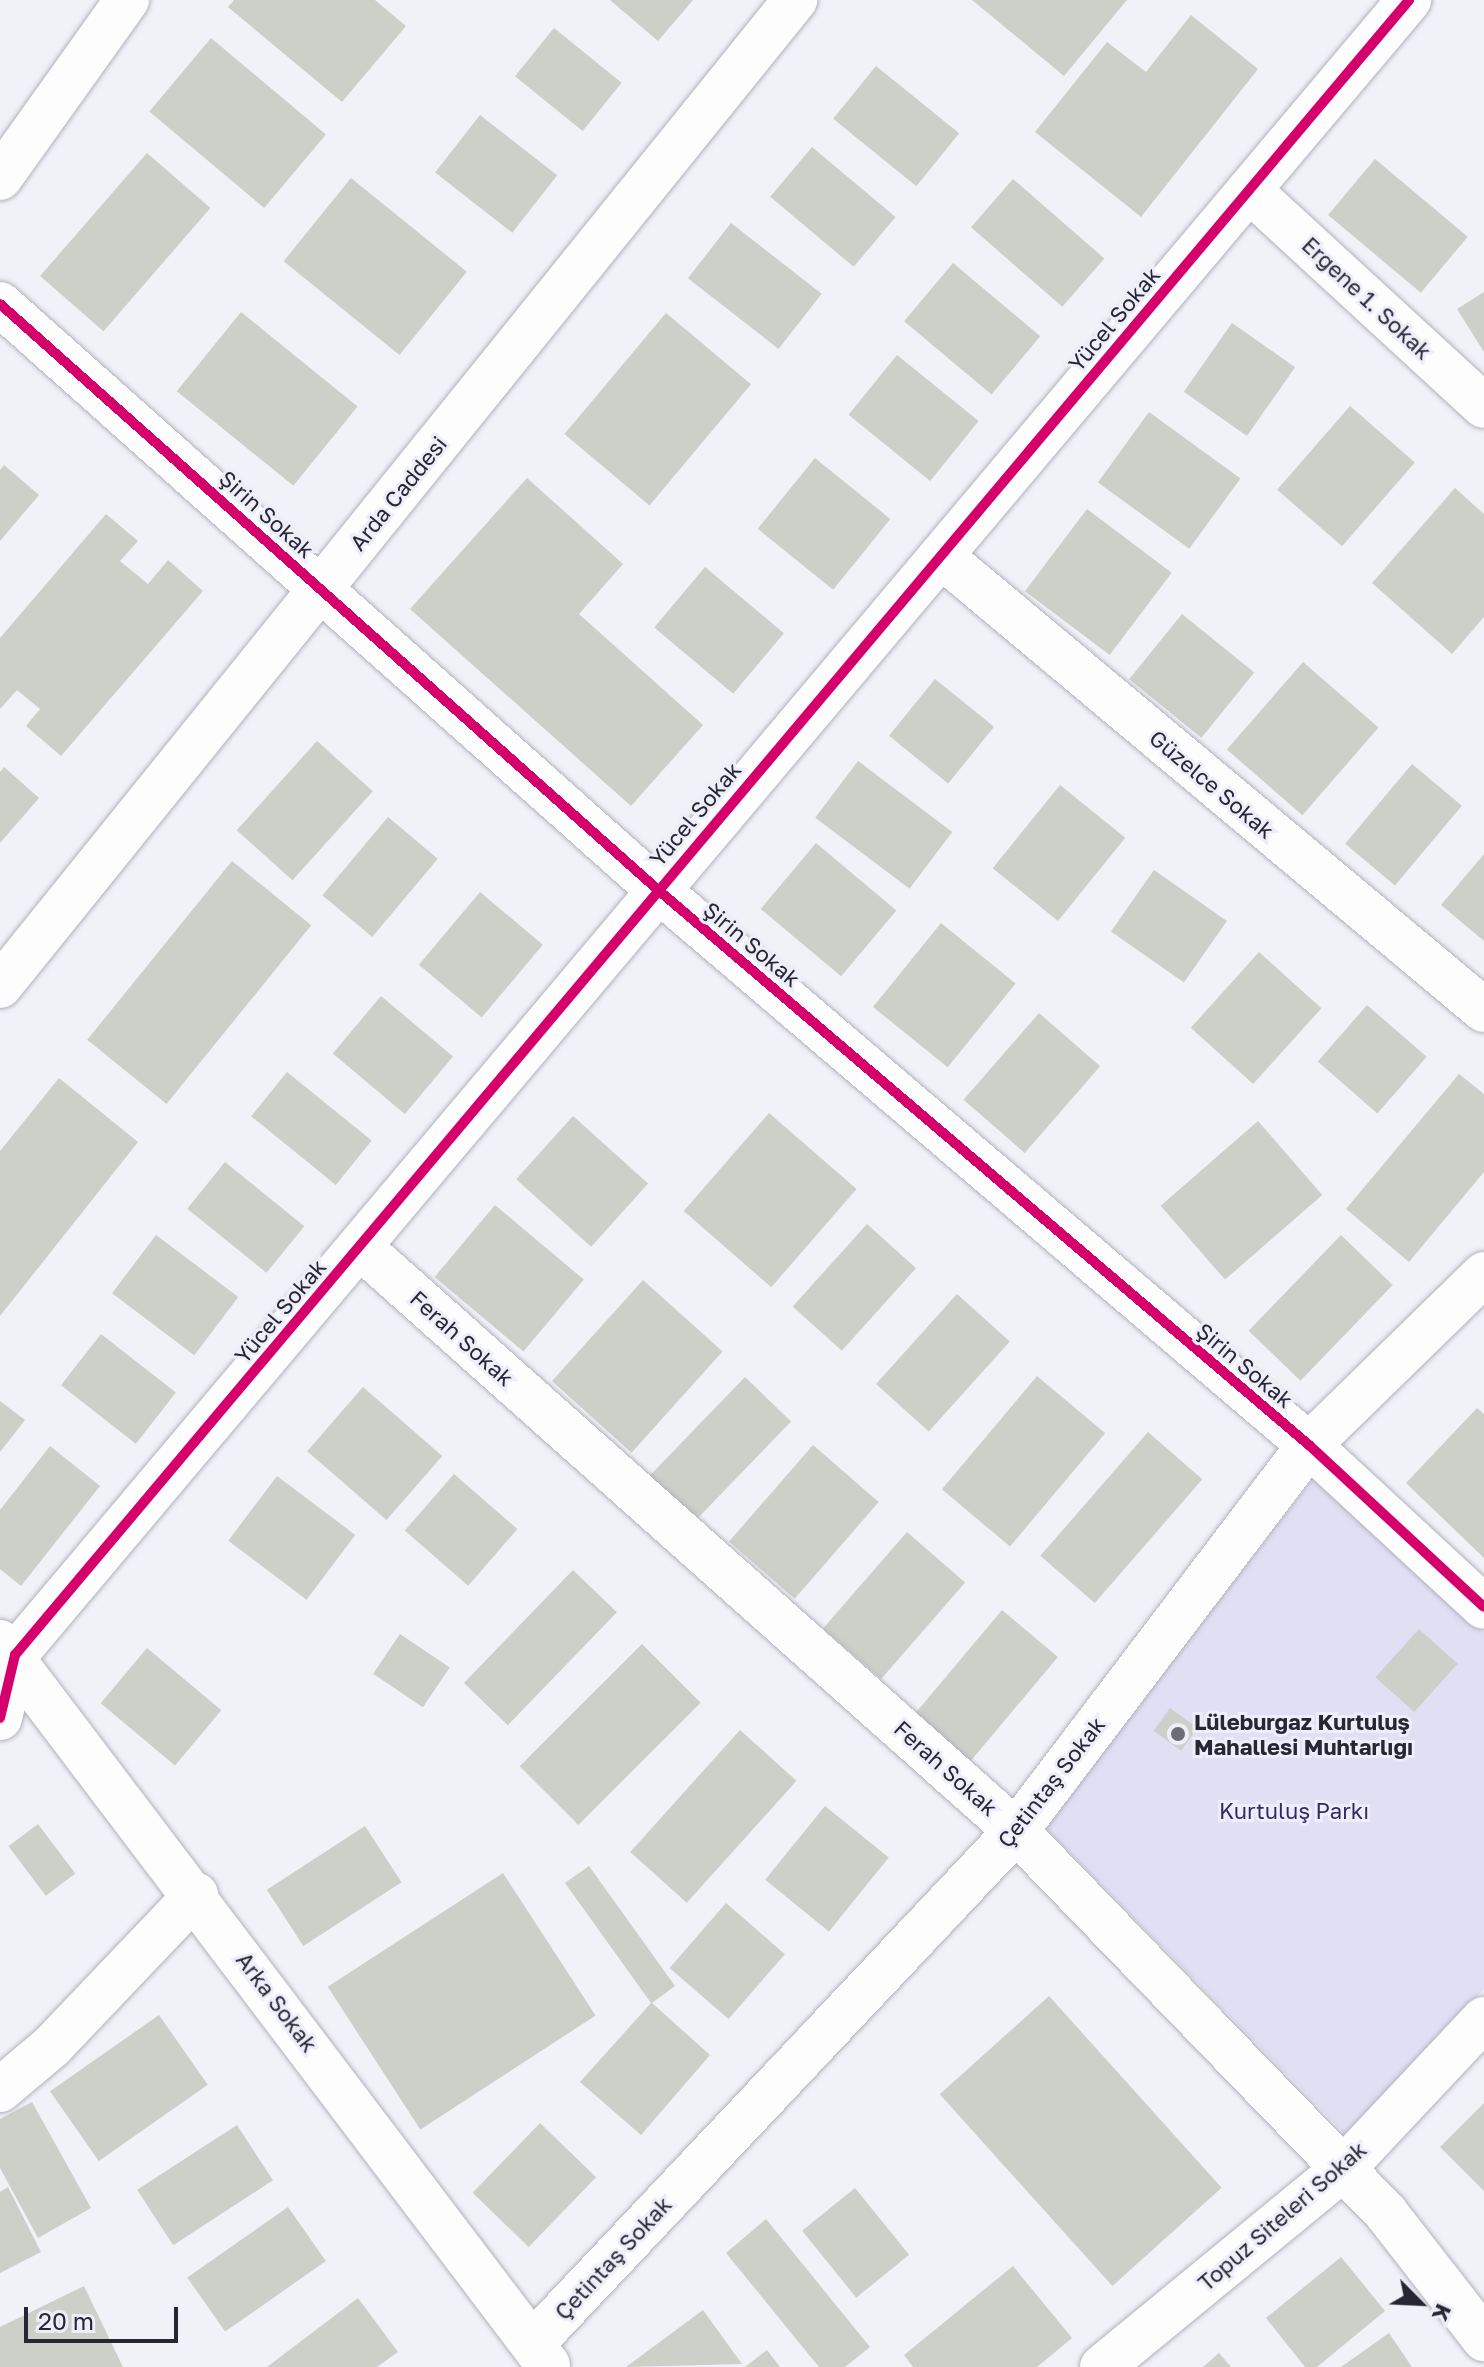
<!DOCTYPE html>
<html>
<head>
<meta charset="utf-8">
<style>
	body { margin:0 }
	#map { position:relative; width:1484px; height:2367px; overflow:hidden; background:#f1f1f8; font-family:"Golos Text",sans-serif }
	div>[style] { position:absolute }
	.green>* { inset:0; background:#e1dff4 }
	.building>* { inset:0; background:#cdcfc9; transform-origin:0 0 }
	.roads { filter:drop-shadow(0 0 2px #b2b2bb) drop-shadow(0 0 2px #b2b2bb) }
	.street>* { height:44px; margin:-22px; padding:0 22px; transform-origin:22px; border-radius:22px; background:#fdfdfe }
	.secondary>* { height:44px; margin:-22px; padding:0 22px; transform-origin:22px; border-radius:22px; background:#fdfdfe }
	.cycleway>* { height:10px; margin:-5px; padding:0 5px; transform-origin:5px; border-radius:5px; background:#d6006c }
	.dots>* { width:22px; height:22px; translate:-50% -50%; box-sizing:border-box; border:4px solid #eeeefb; border-radius:50% }
	span { translate:-50% -50%; white-space:nowrap; text-align:center; line-height:1.15; -webkit-text-stroke:6px #eeeefb; paint-order:stroke }
	.street-label { font-size:22px; color:#272632 }
	.poi-label { font-size:22px; color:#272632; font-weight:700 }
	.left { translate:0 -50%; text-align:left }
	.park-label { font-size:22px; color:#352965 }
	.north { position:absolute; left:1380px; top:2263px; width:80px; height:80px; -webkit-text-stroke:6px #eeeefb; paint-order:stroke; rotate:114deg; font-size:22px; font-weight:700; line-height:32px; text-align:center; color:#272632 }
	.north::after { content:''; display:block; margin:auto; width:28px; height:36px; background:#272632; clip-path:polygon(50% 0,100% 100%,50% 72%,0 100%) }
	.scale { position:absolute; left:24px; top:2307px; width:154px; height:36px; box-sizing:border-box; border:4px solid #272632; border-top:0; padding-left:10px; font-size:24px; line-height:28px; white-space:nowrap; color:#272632; -webkit-text-stroke:6px #eeeefb; paint-order:stroke }
</style>
</head>
<body>
<div id="map">
	<div class="green">
		<i style="clip-path:polygon(1314px 1478px,1484px 1633px,1484px 1989px,1348px 2137px,1044px 1826px)"></i>
	</div>
	<div class="building">
		<i style="clip-path:polygon(234px 0,375px 0,406px 26px,342px 102px,228px 7px)"></i>
		<i style="clip-path:polygon(610px 0,693px 0,658px 41px)"></i>
		<i style="clip-path:polygon(972px 0,1127px 0,1064px 76px)"></i>
		<i style="clip-path:polygon(1191px 15px,1258px 69px,1141px 217px,1035px 132px,1107px 42px,1146px 72px)"></i>
		<i style="left:554px;top:28px;width:87px;height:62px;rotate:39deg"></i>
		<i style="left:211px;top:38px;width:150px;height:96px;rotate:40deg"></i>
		<i style="left:876px;top:66px;width:107px;height:68px;rotate:39deg"></i>
		<i style="left:480px;top:115px;width:98px;height:73px;rotate:38deg"></i>
		<i style="left:812px;top:147px;width:109px;height:65px;rotate:40deg"></i>
		<i style="left:147px;top:153px;width:84px;height:163px;rotate:41deg"></i>
		<i style="left:1375px;top:159px;width:121px;height:73px;rotate:40deg"></i>
		<i style="left:351px;top:178px;width:149px;height:107px;rotate:39deg"></i>
		<i style="left:1013px;top:179px;width:121px;height:64px;rotate:41deg"></i>
		<i style="left:731px;top:223px;width:115px;height:70px;rotate:38deg"></i>
		<i style="left:953px;top:263px;width:114px;height:76px;rotate:40deg"></i>
		<i style="clip-path:polygon(1484px 292px,1484px 352px,1457px 309px)"></i>
		<i style="left:241px;top:312px;width:150px;height:102px;rotate:39deg"></i>
		<i style="left:666px;top:313px;width:111px;height:158px;rotate:40deg"></i>
		<i style="left:1232px;top:323px;width:77px;height:84px;rotate:35deg"></i>
		<i style="left:897px;top:355px;width:105px;height:77px;rotate:39deg"></i>
		<i style="left:1350px;top:406px;width:86px;height:111px;rotate:41deg"></i>
		<i style="left:1149px;top:412px;width:113px;height:87px;rotate:36deg"></i>
		<i style="left:815px;top:458px;width:97px;height:91px;rotate:39deg"></i>
		<i style="clip-path:polygon(4px 465px,39px 495px,0 541px,0 470px)"></i>
		<i style="clip-path:polygon(527px 478px,623px 564px,579px 614px,703px 725px,631px 806px,410px 609px)"></i>
		<i style="clip-path:polygon(1455px 488px,1484px 514px,1484px 617px,1452px 654px,1372px 583px)"></i>
		<i style="left:1087px;top:509px;width:106px;height:103px;rotate:37deg"></i>
		<i style="clip-path:polygon(106px 514px,138px 541px,120px 561px,148px 584px,168px 560px,203px 591px,61px 756px,26px 726px,40px 709px,17px 690px,0 709px,0 638px)"></i>
		<i style="left:705px;top:567px;width:103px;height:79px;rotate:40deg"></i>
		<i style="left:1182px;top:614px;width:93px;height:84px;rotate:39deg"></i>
		<i style="left:1303px;top:662px;width:100px;height:116px;rotate:41deg"></i>
		<i style="left:935px;top:679px;width:76px;height:73px;rotate:39deg"></i>
		<i style="left:317px;top:741px;width:75px;height:120px;rotate:42deg"></i>
		<i style="left:858px;top:761px;width:118px;height:71px;rotate:37deg"></i>
		<i style="left:1412px;top:764px;width:65px;height:104px;rotate:40deg"></i>
		<i style="clip-path:polygon(4px 767px,39px 798px,0 843px,0 772px)"></i>
		<i style="left:1060px;top:785px;width:84px;height:107px;rotate:39deg"></i>
		<i style="left:388px;top:817px;width:65px;height:102px;rotate:40deg"></i>
		<i style="left:816px;top:843px;width:105px;height:86px;rotate:40deg"></i>
		<i style="clip-path:polygon(1484px 854px,1484px 941px,1441px 905px)"></i>
		<i style="left:232px;top:861px;width:102px;height:230px;rotate:39deg"></i>
		<i style="left:1154px;top:870px;width:89px;height:75px;rotate:35deg"></i>
		<i style="left:480px;top:892px;width:82px;height:95px;rotate:40deg"></i>
		<i style="left:941px;top:923px;width:96px;height:108px;rotate:39deg"></i>
		<i style="left:1259px;top:952px;width:84px;height:102px;rotate:42deg"></i>
		<i style="left:381px;top:996px;width:94px;height:75px;rotate:40deg"></i>
		<i style="left:1367px;top:1005px;width:79px;height:75px;rotate:41deg"></i>
		<i style="left:1039px;top:1013px;width:81px;height:115px;rotate:41deg"></i>
		<i style="left:287px;top:1072px;width:109px;height:57px;rotate:39deg"></i>
		<i style="clip-path:polygon(1459px 1074px,1484px 1094px,1484px 1172px,1409px 1262px,1346px 1209px)"></i>
		<i style="clip-path:polygon(59px 1078px,138px 1142px,0 1316px,0 1151px)"></i>
		<i style="left:769px;top:1113px;width:116px;height:130px;rotate:41deg"></i>
		<i style="left:573px;top:1116px;width:101px;height:85px;rotate:42deg"></i>
		<i style="left:1258px;top:1121px;width:98px;height:129px;rotate:49deg"></i>
		<i style="left:225px;top:1162px;width:102px;height:60px;rotate:39deg"></i>
		<i style="left:495px;top:1205px;width:116px;height:94px;rotate:40deg"></i>
		<i style="left:867px;top:1224px;width:66px;height:111px;rotate:42deg"></i>
		<i style="left:156px;top:1235px;width:103px;height:73px;rotate:37deg"></i>
		<i style="left:1341px;top:1235px;width:72px;height:133px;rotate:44deg"></i>
		<i style="left:643px;top:1280px;width:107px;height:136px;rotate:42deg"></i>
		<i style="left:957px;top:1294px;width:71px;height:121px;rotate:42deg"></i>
		<i style="left:101px;top:1334px;width:95px;height:65px;rotate:38deg"></i>
		<i style="left:1037px;top:1376px;width:89px;height:148px;rotate:40deg"></i>
		<i style="left:745px;top:1377px;width:64px;height:138px;rotate:44deg"></i>
		<i style="left:363px;top:1387px;width:105px;height:85px;rotate:41deg"></i>
		<i style="clip-path:polygon(0 1401px,25px 1420px,0 1452px)"></i>
		<i style="clip-path:polygon(1477px 1408px,1484px 1414px,1484px 1558px,1406px 1483px)"></i>
		<i style="left:1148px;top:1432px;width:72px;height:164px;rotate:41deg"></i>
		<i style="left:813px;top:1445px;width:87px;height:128px;rotate:41deg"></i>
		<i style="clip-path:polygon(50px 1446px,100px 1486px,21px 1586px,0 1569px,0 1510px)"></i>
		<i style="left:454px;top:1474px;width:84px;height:75px;rotate:41deg"></i>
		<i style="left:277px;top:1476px;width:98px;height:81px;rotate:37deg"></i>
		<i style="left:907px;top:1532px;width:77px;height:128px;rotate:41deg"></i>
		<i style="left:573px;top:1570px;width:61px;height:157px;rotate:44deg"></i>
		<i style="left:1002px;top:1610px;width:73px;height:139px;rotate:40deg"></i>
		<i style="left:1419px;top:1629px;width:52px;height:65px;rotate:42deg"></i>
		<i style="left:400px;top:1634px;width:60px;height:48px;rotate:34deg"></i>
		<i style="left:642px;top:1644px;width:83px;height:173px;rotate:45deg"></i>
		<i style="left:147px;top:1648px;width:97px;height:72px;rotate:40deg"></i>
		<i style="left:1170px;top:1708px;width:34px;height:28px;rotate:36deg"></i>
		<i style="left:740px;top:1730px;width:76px;height:164px;rotate:42deg"></i>
		<i style="left:825px;top:1806px;width:82px;height:95px;rotate:39deg"></i>
		<i style="left:38px;top:1824px;width:62px;height:37px;rotate:53deg"></i>
		<i style="left:365px;top:1826px;width:67px;height:117px;rotate:57deg"></i>
		<i style="clip-path:polygon(589px 1866px,675px 1986px,652px 2003px,710px 2055px,641px 2135px,580px 2082px,651px 2003px,565px 1883px)"></i>
		<i style="left:503px;top:1873px;width:170px;height:209px;rotate:57deg"></i>
		<i style="left:726px;top:1903px;width:78px;height:86px;rotate:41deg"></i>
		<i style="left:1049px;top:1996px;width:258px;height:147px;rotate:48deg"></i>
		<i style="left:159px;top:2015px;width:85px;height:133px;rotate:55deg"></i>
		<i style="clip-path:polygon(32px 2102px,91px 2208px,38px 2238px,0 2168px,0 2119px)"></i>
		<i style="clip-path:polygon(1484px 2103px,1484px 2191px,1440px 2147px)"></i>
		<i style="left:540px;top:2123px;width:78px;height:97px;rotate:44deg"></i>
		<i style="left:237px;top:2125px;width:66px;height:119px;rotate:57deg"></i>
		<i style="clip-path:polygon(8px 2187px,41px 2252px,0 2273px,0 2192px)"></i>
		<i style="left:855px;top:2188px;width:86px;height:68px;rotate:51deg"></i>
		<i style="left:288px;top:2207px;width:66px;height:123px;rotate:55deg"></i>
		<i style="clip-path:polygon(766px 2219px,870px 2347px,845px 2367px,819px 2367px,726px 2253px)"></i>
		<i style="clip-path:polygon(1341px 2257px,1385px 2311px,1317px 2367px,1305px 2367px,1266px 2318px)"></i>
		<i style="clip-path:polygon(1013px 2266px,1072px 2338px,1037px 2367px,913px 2367px,904px 2355px)"></i>
		<i style="clip-path:polygon(84px 2286px,123px 2367px,0 2367px,0 2327px)"></i>
		<i style="clip-path:polygon(358px 2298px,398px 2352px,377px 2367px,267px 2367px)"></i>
		<i style="clip-path:polygon(703px 2310px,742px 2364px,626px 2367px)"></i>
		<i style="clip-path:polygon(1389px 2333px,1412px 2367px,1341px 2367px)"></i>
		<i style="clip-path:polygon(767px 2350px,780px 2367px,745px 2367px)"></i>
		<i style="clip-path:polygon(1219px 2353px,1231px 2367px,1203px 2367px)"></i>
	</div>
	<div class="roads">
		<div class="street">
			<i style="left:0;top:178px;width:219px;rotate:-54.5deg"></i>
			<i style="left:1249px;top:190px;width:319px;rotate:42.6deg"></i>
			<i style="left:0;top:304px;width:880px;rotate:41.68deg"></i>
			<i style="left:657px;top:889px;width:857px;rotate:40.46deg"></i>
			<i style="left:1309px;top:1445px;width:238px;rotate:42.8deg"></i>
			<i style="left:941px;top:556px;width:708px;rotate:39.9deg"></i>
			<i style="left:360px;top:1247px;width:878px;rotate:41.68deg"></i>
			<i style="left:1016px;top:1831px;width:532px;rotate:45.91deg"></i>
			<i style="left:1386px;top:2213px;width:160px;rotate:52.1deg"></i>
			<i style="left:0;top:1642px;width:907px;rotate:52.84deg"></i>
			<i style="left:0;top:1718px;width:65px;rotate:-76.6deg"></i>
			<i style="left:15px;top:1655px;width:2164px;rotate:-49.89deg"></i>
			<i style="left:0;top:2090px;width:68px;rotate:-40.2deg"></i>
			<i style="left:52px;top:2046px;width:209px;rotate:-46.4deg"></i>
			<i style="left:533px;top:2343px;width:704px;rotate:-46.67deg"></i>
			<i style="left:1016px;top:1831px;width:485px;rotate:-52.8deg"></i>
			<i style="left:1309px;top:1445px;width:245px;rotate:-44.3deg"></i>
			<i style="left:1102px;top:2367px;width:312px;rotate:-39.4deg"></i>
			<i style="left:1343px;top:2169px;width:206px;rotate:-46.8deg"></i>
		</div>
		<div class="secondary">
			<i style="left:0;top:986px;width:1267px;rotate:-51.12deg"></i>
		</div>
	</div>
	<div class="cycleway">
		<i style="left:0;top:304px;width:880px;rotate:41.68deg"></i>
		<i style="left:657px;top:889px;width:857px;rotate:40.46deg"></i>
		<i style="left:1309px;top:1445px;width:238px;rotate:42.8deg"></i>
		<i style="left:0;top:1718px;width:65px;rotate:-76.6deg"></i>
		<i style="left:15px;top:1655px;width:2164px;rotate:-49.89deg"></i>
	</div>
	<div class="dots">
		<i style="left:1178px;top:1734px;background:#6e6d77"></i>
	</div>
	<div class="street-label">
		<span style="left:1367px;top:298px;rotate:43deg">Ergene 1. Sokak</span>
		<span style="left:1114px;top:319px;rotate:-50deg">Yücel Sokak</span>
		<span style="left:398px;top:493px;rotate:-51deg">Arda Caddesi</span>
		<span style="left:267px;top:514px;rotate:42deg">Şirin Sokak</span>
		<span style="left:1212px;top:784px;rotate:40deg">Güzelce Sokak</span>
		<span style="left:695px;top:814px;rotate:-50deg">Yücel Sokak</span>
		<span style="left:752px;top:944px;rotate:40deg">Şirin Sokak</span>
		<span style="left:280px;top:1311px;rotate:-50deg">Yücel Sokak</span>
		<span style="left:462px;top:1338px;rotate:42deg">Ferah Sokak</span>
		<span style="left:1245px;top:1365px;rotate:40deg">Şirin Sokak</span>
		<span style="left:946px;top:1768px;rotate:42deg">Ferah Sokak</span>
		<span style="left:1051px;top:1782px;rotate:-52deg">Çetintaş Sokak</span>
		<span style="left:277px;top:2002px;rotate:53deg">Arka Sokak</span>
		<span style="left:1282px;top:2216px;rotate:-41deg">Topuz Siteleri Sokak</span>
		<span style="left:613px;top:2258px;rotate:-47deg">Çetintaş Sokak</span>
	</div>
	<div class="poi-label">
		<span class="left" style="left:1194px;top:1734px">Lüleburgaz Kurtuluş<br>Mahallesi Muhtarlığı</span>
	</div>
	<div class="park-label">
		<span style="left:1294px;top:1811px">Kurtuluş Parkı</span>
	</div>
	<div class="north">K</div>
	<div class="scale">20 m</div>
</div>
</body>
</html>
